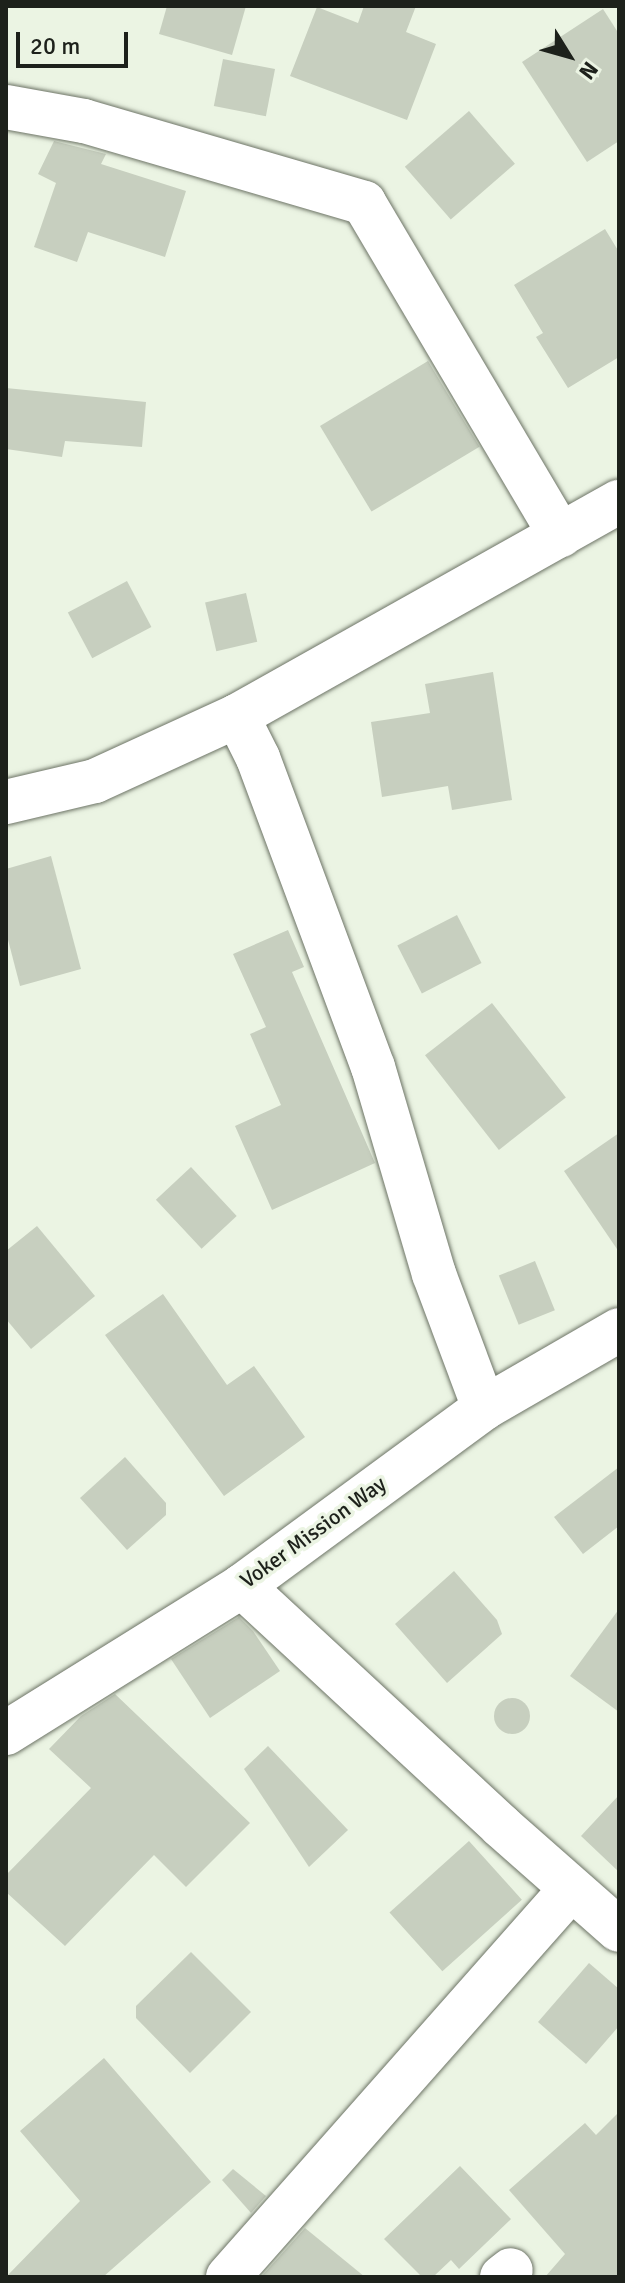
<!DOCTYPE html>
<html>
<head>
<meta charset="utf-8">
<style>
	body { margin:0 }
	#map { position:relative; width:625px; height:2283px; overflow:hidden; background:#ebf4e3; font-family:Signika,sans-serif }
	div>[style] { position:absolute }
	.building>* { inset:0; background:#c7cfbf; transform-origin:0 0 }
	.round { border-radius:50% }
	.roads { filter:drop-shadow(0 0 2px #6d7466) drop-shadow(0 0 2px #6d7466) }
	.minor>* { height:44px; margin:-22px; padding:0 22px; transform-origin:22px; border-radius:22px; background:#fff }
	span { translate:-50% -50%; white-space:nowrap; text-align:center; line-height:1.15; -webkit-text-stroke:7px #ebf4e3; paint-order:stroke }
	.street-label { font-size:22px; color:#1d211b }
	.frame { position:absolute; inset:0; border:8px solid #1d211b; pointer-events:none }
	.north { position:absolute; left:529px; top:16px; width:80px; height:80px; -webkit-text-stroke:6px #ebf4e3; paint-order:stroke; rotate:127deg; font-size:22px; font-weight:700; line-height:32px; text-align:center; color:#1d211b }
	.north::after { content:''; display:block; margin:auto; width:28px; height:36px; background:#1d211b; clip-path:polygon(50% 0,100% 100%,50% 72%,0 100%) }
	.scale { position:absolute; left:16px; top:32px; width:112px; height:36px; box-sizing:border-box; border:4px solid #1d211b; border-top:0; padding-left:10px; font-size:24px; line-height:28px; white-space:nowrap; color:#1d211b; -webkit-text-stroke:6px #ebf4e3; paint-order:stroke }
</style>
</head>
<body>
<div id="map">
	<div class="building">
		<i style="clip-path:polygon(167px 6px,246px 6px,232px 55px,159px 34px)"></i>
		<i style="clip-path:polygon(364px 6px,416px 6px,406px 32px,436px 44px,407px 120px,290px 76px,317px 7px,358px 23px)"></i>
		<i style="clip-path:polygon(603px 9px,619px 34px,619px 141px,587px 162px,522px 62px)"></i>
		<i style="left:223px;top:59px;width:53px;height:48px;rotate:11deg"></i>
		<i style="left:469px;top:111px;width:70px;height:85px;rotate:49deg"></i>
		<i style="clip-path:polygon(54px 141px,106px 154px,101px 164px,186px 191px,165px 257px,88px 232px,77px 262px,34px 247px,56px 183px,38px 174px)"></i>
		<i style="clip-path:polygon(605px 229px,619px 252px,619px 357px,568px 388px,536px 337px,543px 333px,514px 285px)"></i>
		<i style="left:428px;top:361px;width:100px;height:126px;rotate:59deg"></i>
		<i style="clip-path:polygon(6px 388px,146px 402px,142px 447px,65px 441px,62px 457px,6px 449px)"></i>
		<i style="left:127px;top:581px;width:52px;height:67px;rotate:62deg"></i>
		<i style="left:246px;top:593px;width:50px;height:42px;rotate:77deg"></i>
		<i style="clip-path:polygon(493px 672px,512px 800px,452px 810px,448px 786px,382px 797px,371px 722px,430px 713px,425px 684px)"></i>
		<i style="clip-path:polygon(51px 856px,81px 969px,20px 986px,6px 932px,6px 869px)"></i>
		<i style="left:457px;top:915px;width:54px;height:67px;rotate:63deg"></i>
		<i style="clip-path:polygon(288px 930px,304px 967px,292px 972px,375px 1163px,272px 1210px,235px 1126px,281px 1105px,250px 1034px,266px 1027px,233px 954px)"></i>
		<i style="left:492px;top:1003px;width:120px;height:85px;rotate:52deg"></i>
		<i style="clip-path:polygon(619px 1133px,619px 1252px,564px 1171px)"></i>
		<i style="left:191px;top:1167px;width:67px;height:48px;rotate:47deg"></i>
		<i style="clip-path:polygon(37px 1226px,95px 1296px,31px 1349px,6px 1319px,6px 1251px)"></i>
		<i style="left:535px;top:1261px;width:53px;height:39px;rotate:68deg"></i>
		<i style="clip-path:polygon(163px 1294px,227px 1385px,254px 1366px,305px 1437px,224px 1496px,105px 1335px)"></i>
		<i style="clip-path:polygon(125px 1457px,166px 1503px,166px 1515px,127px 1550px,80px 1498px)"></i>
		<i style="clip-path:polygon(619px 1467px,619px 1526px,583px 1554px,554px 1517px)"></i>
		<i style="clip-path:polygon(454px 1571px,497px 1620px,502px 1634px,447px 1683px,395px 1624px)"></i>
		<i style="clip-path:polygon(619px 1609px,619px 1712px,570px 1676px)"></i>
		<i style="clip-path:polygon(239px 1617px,253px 1631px,280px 1671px,210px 1718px,171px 1659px)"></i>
		<i style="clip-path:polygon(115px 1694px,250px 1823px,186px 1887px,154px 1855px,65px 1946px,6px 1892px,6px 1875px,91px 1788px,49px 1749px,81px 1716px)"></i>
		<i class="round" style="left:494px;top:1698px;width:36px;height:36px"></i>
		<i style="clip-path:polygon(268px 1746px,348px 1830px,309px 1867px,244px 1769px)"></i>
		<i style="clip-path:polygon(619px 1795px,619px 1872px,581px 1836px)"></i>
		<i style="left:469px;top:1841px;width:79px;height:107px;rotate:48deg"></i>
		<i style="clip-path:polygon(191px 1952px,251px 2012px,190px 2073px,136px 2018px,136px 2006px)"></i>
		<i style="clip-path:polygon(589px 1963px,619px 1989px,619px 2026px,586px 2064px,538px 2022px)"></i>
		<i style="clip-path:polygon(104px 2058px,211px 2182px,103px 2277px,6px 2277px,80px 2201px,20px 2131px)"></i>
		<i style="clip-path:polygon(619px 2112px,619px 2277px,545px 2277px,565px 2254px,509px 2190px,585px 2123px,596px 2135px)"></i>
		<i style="clip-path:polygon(460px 2166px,511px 2219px,459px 2269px,451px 2260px,433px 2277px,422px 2277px,384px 2239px)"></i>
		<i style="clip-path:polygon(233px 2169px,266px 2196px,251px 2213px,222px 2180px)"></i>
		<i style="clip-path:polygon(305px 2228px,365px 2277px,261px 2277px)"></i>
	</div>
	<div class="roads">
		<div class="minor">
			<i style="left:6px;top:107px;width:79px;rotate:10.2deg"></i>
			<i style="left:84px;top:121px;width:292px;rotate:16.3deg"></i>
			<i style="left:364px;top:203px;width:386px;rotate:59.4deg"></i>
			<i style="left:237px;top:716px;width:47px;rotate:63.4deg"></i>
			<i style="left:258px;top:758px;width:330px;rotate:69.6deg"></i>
			<i style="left:373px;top:1067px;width:216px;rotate:73.6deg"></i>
			<i style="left:434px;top:1274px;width:143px;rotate:69.5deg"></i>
			<i style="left:6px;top:802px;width:91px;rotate:-13.3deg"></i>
			<i style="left:95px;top:781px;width:156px;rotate:-24.6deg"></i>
			<i style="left:237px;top:716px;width:438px;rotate:-29.3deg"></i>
			<i style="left:242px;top:1586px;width:353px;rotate:42.8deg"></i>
			<i style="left:501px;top:1826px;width:157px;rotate:41.4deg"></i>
			<i style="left:6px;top:1733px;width:278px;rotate:-31.9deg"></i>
			<i style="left:242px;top:1586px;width:300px;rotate:-36.3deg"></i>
			<i style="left:484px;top:1408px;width:156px;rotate:-30deg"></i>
			<i style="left:228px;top:2277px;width:518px;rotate:-48.52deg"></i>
			<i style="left:502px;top:2277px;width:11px;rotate:-38deg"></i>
		</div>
	</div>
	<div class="street-label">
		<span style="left:313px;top:1532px;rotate:-36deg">Voker Mission Way</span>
	</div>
	<div class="frame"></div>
	<div class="north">N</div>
	<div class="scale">20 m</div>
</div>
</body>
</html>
